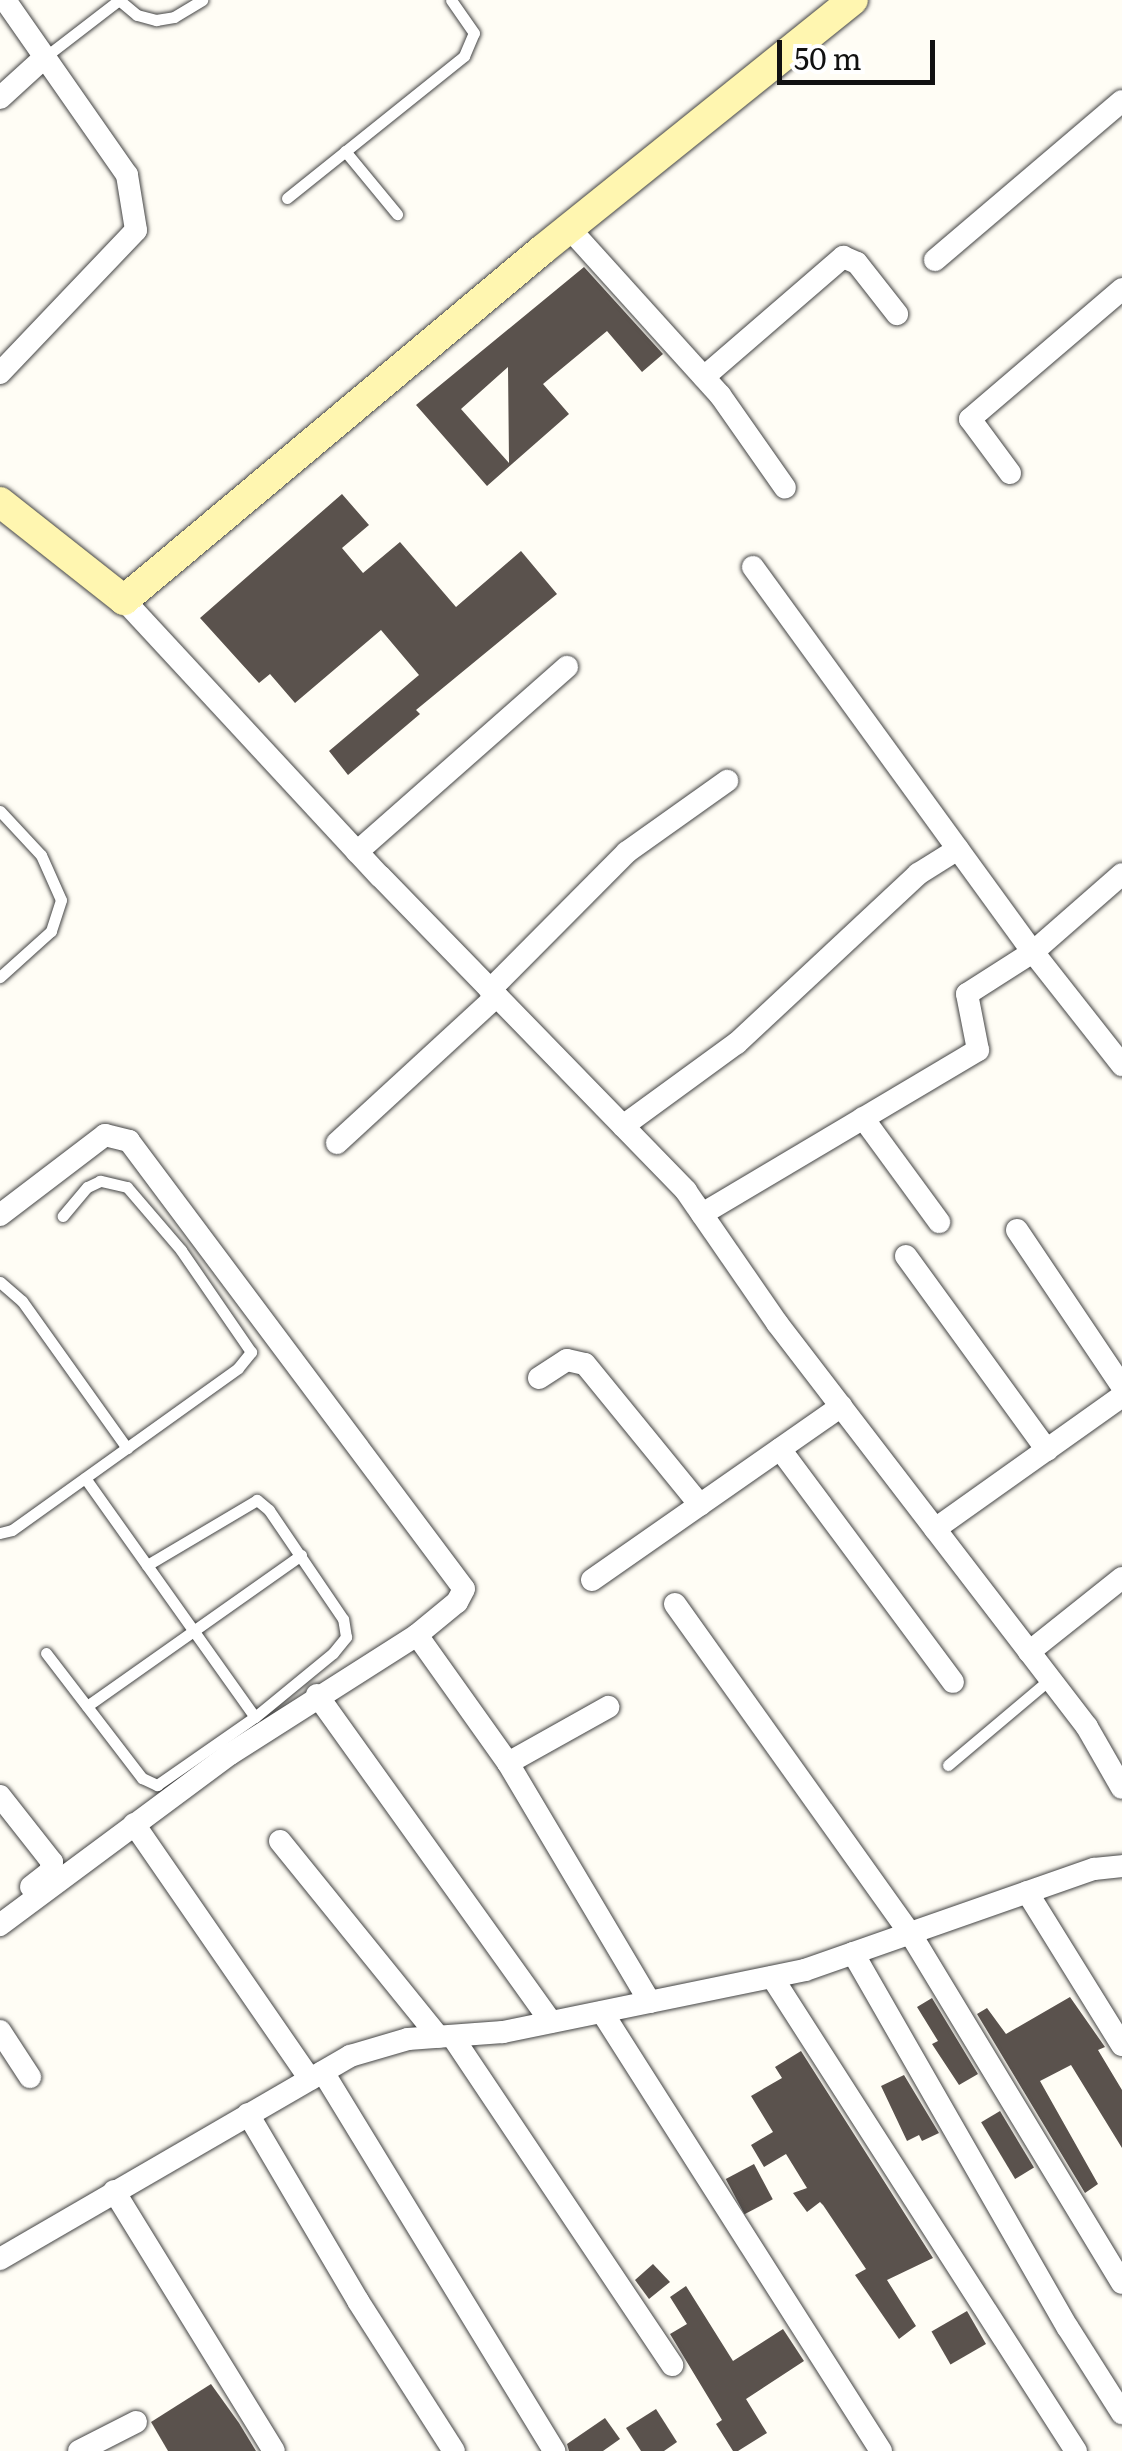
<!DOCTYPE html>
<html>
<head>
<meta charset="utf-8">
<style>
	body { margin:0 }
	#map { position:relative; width:1122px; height:2451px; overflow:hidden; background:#fffdf5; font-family:Literata,serif }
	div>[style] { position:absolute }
	.building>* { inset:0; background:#5a524d; transform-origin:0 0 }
	.roads { filter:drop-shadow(0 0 2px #444) drop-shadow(0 0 2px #444) }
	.lane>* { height:11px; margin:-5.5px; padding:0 5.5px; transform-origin:5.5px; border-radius:5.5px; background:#fff }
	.street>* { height:22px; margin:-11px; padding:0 11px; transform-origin:11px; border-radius:11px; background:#fff }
	.secondary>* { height:30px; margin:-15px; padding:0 15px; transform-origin:15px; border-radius:15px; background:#fff6b0 }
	span { translate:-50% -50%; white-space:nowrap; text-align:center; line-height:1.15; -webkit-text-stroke:10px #fff; paint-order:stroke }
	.scale { position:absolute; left:777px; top:40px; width:158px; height:45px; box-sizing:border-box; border:5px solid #111; border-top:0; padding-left:12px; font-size:30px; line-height:35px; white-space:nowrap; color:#111; -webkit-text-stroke:8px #fff; paint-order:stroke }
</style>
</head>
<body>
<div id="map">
	<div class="building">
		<i style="clip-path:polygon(evenodd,584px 267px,663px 354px,642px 372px,607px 331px,543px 384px,569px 414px,487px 486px,416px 405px,584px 267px,508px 367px,509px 463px,461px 409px,508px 367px)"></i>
		<i style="clip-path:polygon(342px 494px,369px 525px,342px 548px,363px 573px,400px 542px,456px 607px,521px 551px,557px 594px,416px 710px,420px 714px,348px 775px,329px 751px,419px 675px,381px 630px,295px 703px,270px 674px,259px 683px,200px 618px)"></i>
		<i style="clip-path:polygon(1070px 1997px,1105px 2047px,1098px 2050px,1122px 2090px,1122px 2148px,1071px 2065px,1040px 2081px,1098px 2184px,1085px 2193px,977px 2014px,987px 2008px,1006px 2034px)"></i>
		<i style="clip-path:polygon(932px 1998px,978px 2074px,959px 2085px,932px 2044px,938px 2041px,917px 2007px)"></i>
		<i style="clip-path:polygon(801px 2051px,933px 2258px,887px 2280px,916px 2326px,899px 2339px,855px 2275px,866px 2269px,823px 2205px,820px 2202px,807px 2212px,793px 2193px,807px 2188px,786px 2154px,764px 2167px,751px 2145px,773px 2132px,751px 2096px,782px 2078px,775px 2067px)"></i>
		<i style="clip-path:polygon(904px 2075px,939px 2133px,922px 2141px,919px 2135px,907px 2141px,881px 2086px)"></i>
		<i style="left:1000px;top:2111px;width:66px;height:22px;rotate:59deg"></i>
		<i style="left:754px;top:2164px;width:40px;height:32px;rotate:62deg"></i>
		<i style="clip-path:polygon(653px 2264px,670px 2282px,649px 2299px,635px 2280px)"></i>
		<i style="clip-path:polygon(686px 2286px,733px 2361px,783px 2329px,804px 2361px,746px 2399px,767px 2433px,738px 2451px,733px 2451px,716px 2424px,722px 2420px,670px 2334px,687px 2324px,670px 2297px)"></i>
		<i style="left:967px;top:2311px;width:38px;height:41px;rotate:60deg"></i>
		<i style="clip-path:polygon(211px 2384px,239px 2423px,256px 2451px,168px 2451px,151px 2422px)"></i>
		<i style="clip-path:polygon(656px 2409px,677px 2442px,664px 2451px,641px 2451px,626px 2428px)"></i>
		<i style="clip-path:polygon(605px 2418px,620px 2439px,603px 2451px,569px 2451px,567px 2444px)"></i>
	</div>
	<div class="roads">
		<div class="lane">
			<i style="left:119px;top:0;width:23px;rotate:40deg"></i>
			<i style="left:137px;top:15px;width:20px;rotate:15deg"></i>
			<i style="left:156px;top:20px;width:18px;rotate:-9deg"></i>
			<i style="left:174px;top:17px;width:33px;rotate:-31deg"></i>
			<i style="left:45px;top:57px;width:93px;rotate:-37.6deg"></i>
			<i style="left:345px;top:151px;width:82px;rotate:50.5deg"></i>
			<i style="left:287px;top:198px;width:227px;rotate:-38.7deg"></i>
			<i style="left:464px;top:56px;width:25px;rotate:-67deg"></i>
			<i style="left:474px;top:33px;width:40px;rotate:-124.9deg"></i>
			<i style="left:0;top:811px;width:60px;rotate:47deg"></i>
			<i style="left:41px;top:855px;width:49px;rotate:66deg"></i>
			<i style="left:61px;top:900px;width:33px;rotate:108deg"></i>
			<i style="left:51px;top:931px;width:69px;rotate:138deg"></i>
			<i style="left:0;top:1282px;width:29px;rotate:41deg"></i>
			<i style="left:22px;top:1301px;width:181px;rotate:54.5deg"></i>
			<i style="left:85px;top:1478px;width:293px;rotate:54.6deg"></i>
			<i style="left:0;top:1533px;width:12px;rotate:-14deg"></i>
			<i style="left:12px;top:1530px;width:278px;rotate:-35.6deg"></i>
			<i style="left:238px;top:1368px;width:21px;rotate:-51deg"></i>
			<i style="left:251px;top:1352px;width:124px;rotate:-124.5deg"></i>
			<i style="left:181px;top:1250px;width:83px;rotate:-130.6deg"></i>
			<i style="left:127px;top:1187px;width:28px;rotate:-167deg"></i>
			<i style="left:100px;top:1181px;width:14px;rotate:155deg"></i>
			<i style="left:87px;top:1187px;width:38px;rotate:130deg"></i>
			<i style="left:46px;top:1653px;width:158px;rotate:52.5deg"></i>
			<i style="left:142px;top:1778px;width:17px;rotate:25deg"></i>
			<i style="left:157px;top:1785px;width:119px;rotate:-34.8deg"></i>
			<i style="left:255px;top:1717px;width:101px;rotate:-39.4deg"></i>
			<i style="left:333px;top:1653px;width:21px;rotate:-51deg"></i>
			<i style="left:346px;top:1637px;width:18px;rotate:-99deg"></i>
			<i style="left:343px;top:1619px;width:132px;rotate:-124.2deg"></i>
			<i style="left:269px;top:1510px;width:16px;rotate:-140deg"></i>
			<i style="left:257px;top:1500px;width:128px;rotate:149.4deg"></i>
			<i style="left:87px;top:1706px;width:262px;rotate:-35.2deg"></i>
			<i style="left:948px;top:1765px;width:133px;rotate:-40.1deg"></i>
		</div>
		<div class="street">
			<i style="left:0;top:98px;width:61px;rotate:-42.3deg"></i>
			<i style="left:569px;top:228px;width:225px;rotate:47.9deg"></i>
			<i style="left:720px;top:395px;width:113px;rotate:55deg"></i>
			<i style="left:935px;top:260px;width:245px;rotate:-40.4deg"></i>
			<i style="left:0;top:373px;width:197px;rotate:-46.4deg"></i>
			<i style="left:136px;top:230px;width:56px;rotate:-99.3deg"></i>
			<i style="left:127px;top:175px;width:213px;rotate:-124.9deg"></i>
			<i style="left:704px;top:377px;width:184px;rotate:-40.8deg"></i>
			<i style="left:843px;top:257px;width:15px;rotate:23deg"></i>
			<i style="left:857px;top:263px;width:65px;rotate:51.9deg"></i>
			<i style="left:1010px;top:473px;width:67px;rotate:-126.5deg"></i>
			<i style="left:970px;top:419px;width:200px;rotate:-40.5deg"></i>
			<i style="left:753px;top:567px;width:476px;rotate:54deg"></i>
			<i style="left:1033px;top:952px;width:144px;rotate:51.8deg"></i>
			<i style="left:124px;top:600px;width:376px;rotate:47.2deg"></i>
			<i style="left:380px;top:876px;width:439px;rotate:45.8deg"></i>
			<i style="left:686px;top:1191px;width:160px;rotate:55.4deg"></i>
			<i style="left:777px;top:1323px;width:509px;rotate:52.5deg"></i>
			<i style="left:1087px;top:1727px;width:70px;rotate:60.2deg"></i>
			<i style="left:357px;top:852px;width:280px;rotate:-41.4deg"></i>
			<i style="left:490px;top:990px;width:194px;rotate:-45.2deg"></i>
			<i style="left:627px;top:852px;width:123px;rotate:-35.4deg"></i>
			<i style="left:863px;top:1118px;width:129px;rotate:53.8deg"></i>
			<i style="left:623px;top:1126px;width:141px;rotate:-36.1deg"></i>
			<i style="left:737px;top:1043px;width:248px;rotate:-43deg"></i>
			<i style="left:918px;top:874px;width:47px;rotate:-32deg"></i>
			<i style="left:337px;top:1143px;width:217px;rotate:-42.6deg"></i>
			<i style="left:702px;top:1214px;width:321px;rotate:-30.7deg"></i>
			<i style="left:978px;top:1050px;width:57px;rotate:-101.1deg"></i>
			<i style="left:967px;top:994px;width:78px;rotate:-32.5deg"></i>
			<i style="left:1033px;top:952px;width:118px;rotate:-41.2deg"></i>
			<i style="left:0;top:1215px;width:132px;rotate:-37.3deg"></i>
			<i style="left:105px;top:1135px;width:25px;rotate:14deg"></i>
			<i style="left:129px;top:1141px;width:559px;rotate:53.21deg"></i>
			<i style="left:464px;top:1589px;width:15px;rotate:118deg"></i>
			<i style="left:457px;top:1602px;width:52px;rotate:140.5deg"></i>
			<i style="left:417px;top:1635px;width:222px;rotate:147.5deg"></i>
			<i style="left:230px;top:1754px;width:287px;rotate:143.4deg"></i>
			<i style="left:1017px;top:1230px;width:188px;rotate:56.1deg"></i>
			<i style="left:906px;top:1256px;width:240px;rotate:54deg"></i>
			<i style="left:539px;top:1378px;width:33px;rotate:-33deg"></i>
			<i style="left:567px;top:1360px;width:18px;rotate:13deg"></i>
			<i style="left:585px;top:1364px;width:182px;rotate:50.8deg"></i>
			<i style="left:780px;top:1449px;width:290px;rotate:53.4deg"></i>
			<i style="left:935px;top:1529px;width:229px;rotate:-35.4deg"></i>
			<i style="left:592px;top:1580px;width:304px;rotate:-34.9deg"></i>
			<i style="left:675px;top:1604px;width:404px;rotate:54.5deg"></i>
			<i style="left:910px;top:1933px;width:409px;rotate:58.8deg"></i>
			<i style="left:417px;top:1635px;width:157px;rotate:54.6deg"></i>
			<i style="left:508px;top:1763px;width:278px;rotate:59.3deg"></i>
			<i style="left:1029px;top:1652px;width:119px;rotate:-38.5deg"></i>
			<i style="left:317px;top:1695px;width:402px;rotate:54.4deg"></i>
			<i style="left:508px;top:1763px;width:115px;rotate:-29.2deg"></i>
			<i style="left:0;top:1796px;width:84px;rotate:51.8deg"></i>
			<i style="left:52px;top:1862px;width:10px;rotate:101deg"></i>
			<i style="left:50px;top:1872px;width:24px;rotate:142deg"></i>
			<i style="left:134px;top:1824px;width:310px;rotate:55.4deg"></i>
			<i style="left:280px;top:1841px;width:252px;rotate:51deg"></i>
			<i style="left:1027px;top:1892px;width:180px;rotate:58.2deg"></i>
			<i style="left:853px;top:1953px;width:432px;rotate:60.2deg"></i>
			<i style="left:1068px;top:2328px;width:101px;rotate:57.6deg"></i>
			<i style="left:772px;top:1977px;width:563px;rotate:57.33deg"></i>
			<i style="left:602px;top:2012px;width:520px;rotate:57.56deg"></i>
			<i style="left:0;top:2031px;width:55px;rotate:56.9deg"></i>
			<i style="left:452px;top:2036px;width:396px;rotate:56.2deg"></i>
			<i style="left:323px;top:2072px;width:444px;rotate:58.6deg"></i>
			<i style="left:248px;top:2114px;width:217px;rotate:59.5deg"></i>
			<i style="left:358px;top:2301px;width:178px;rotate:57.4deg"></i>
			<i style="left:114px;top:2191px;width:305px;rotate:58.4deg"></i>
			<i style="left:0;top:2259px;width:405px;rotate:-30.1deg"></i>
			<i style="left:350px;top:2056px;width:60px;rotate:-16.3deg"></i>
			<i style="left:408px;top:2039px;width:95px;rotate:-4.2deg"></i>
			<i style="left:503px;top:2032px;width:308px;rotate:-11.6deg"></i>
			<i style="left:805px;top:1970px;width:306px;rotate:-19.3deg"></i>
			<i style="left:1094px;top:1869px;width:28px;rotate:-6deg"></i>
			<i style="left:79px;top:2451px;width:64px;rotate:-27deg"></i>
		</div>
		<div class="secondary">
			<i style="left:0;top:502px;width:158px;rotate:38.3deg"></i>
			<i style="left:124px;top:600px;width:545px;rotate:-39.94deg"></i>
			<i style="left:542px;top:250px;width:399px;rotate:-38.8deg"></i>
		</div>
	</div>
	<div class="scale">50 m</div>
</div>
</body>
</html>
